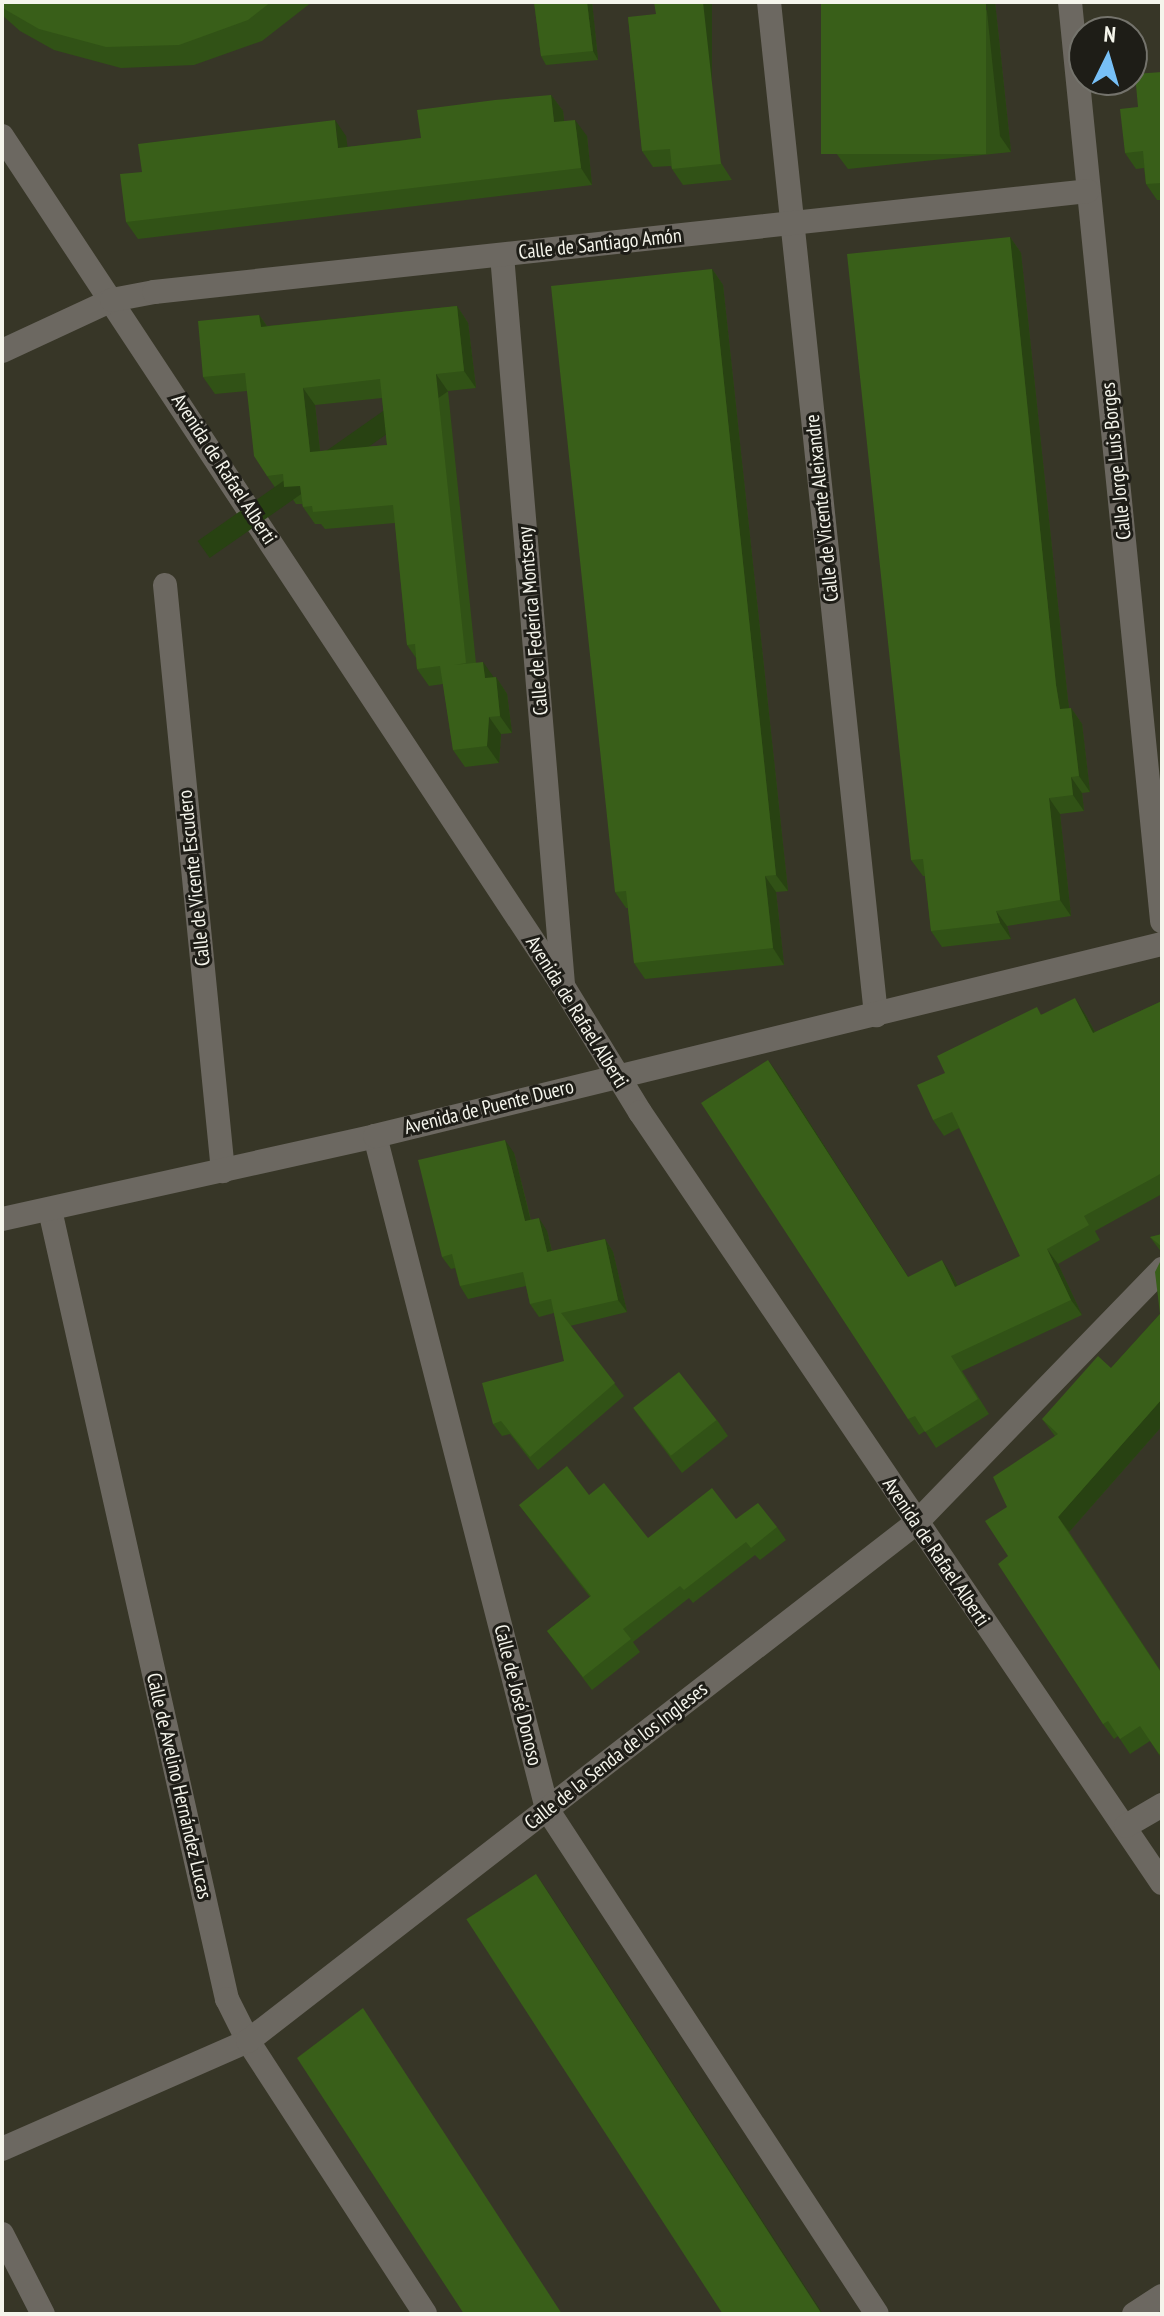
<!DOCTYPE html>
<html>
<head>
<meta charset="utf-8">
<style>
	body { margin:0 }
	#map { position:relative; width:1164px; height:2316px; overflow:hidden; background:#373627; font-family:"PT Sans Narrow",sans-serif }
	div>[style] { position:absolute }
	.minor>* { height:24px; margin:-12px; padding:0 12px; transform-origin:12px; border-radius:12px; background:#6c6861 }
	.wall>* { inset:0; background:#315216 }
	.shaded-wall>* { inset:0; background:#284212; transform-origin:0 0 }
	.building>* { inset:0; background:#395f19; transform-origin:0 0 }
	span { translate:-50% -50%; white-space:nowrap; text-align:center; line-height:1.15; -webkit-text-stroke:6px #1e1d17; paint-order:stroke }
	.street-label { font-size:20px; color:#f5f5ec }
	.frame { position:absolute; inset:0; border:4px solid #f5f5ec; pointer-events:none }
	.north { position:absolute; left:1068px; top:16px; width:80px; height:80px; box-sizing:border-box; background:#1e1d17; border:2px solid #74736c; border-radius:50%; rotate:5deg; font-size:22px; font-weight:700; line-height:32px; text-align:center; color:#f5f5ec }
	.north::after { content:''; display:block; margin:auto; width:28px; height:36px; background:#77c0f7; clip-path:polygon(50% 0,100% 100%,50% 72%,0 100%) }
</style>
</head>
<body>
<div id="map">
	<div class="minor">
		<i style="left:769px;top:2px;width:1019px;rotate:83.97deg"></i>
		<i style="left:1070px;top:2px;width:924px;rotate:84.28deg"></i>
		<i style="left:2px;top:136px;width:1018px;rotate:56.58deg"></i>
		<i style="left:563px;top:986px;width:148px;rotate:58.6deg"></i>
		<i style="left:640px;top:1112px;width:931px;rotate:55.9deg"></i>
		<i style="left:502px;top:255px;width:732px;rotate:85.22deg"></i>
		<i style="left:2px;top:351px;width:121px;rotate:-24.9deg"></i>
		<i style="left:112px;top:300px;width:43px;rotate:-10.8deg"></i>
		<i style="left:154px;top:292px;width:939px;rotate:-6.17deg"></i>
		<i style="left:165px;top:585px;width:589px;rotate:84.35deg"></i>
		<i style="left:375px;top:1136px;width:695px;rotate:75.66deg"></i>
		<i style="left:547px;top:1809px;width:603px;rotate:56.84deg"></i>
		<i style="left:50px;top:1210px;width:809px;rotate:77.36deg"></i>
		<i style="left:227px;top:1999px;width:47px;rotate:63.4deg"></i>
		<i style="left:248px;top:2041px;width:325px;rotate:57deg"></i>
		<i style="left:2px;top:1219px;width:382px;rotate:-12.5deg"></i>
		<i style="left:375px;top:1136px;width:810px;rotate:-13.71deg"></i>
		<i style="left:1126px;top:1826px;width:42px;rotate:-30.3deg"></i>
		<i style="left:2px;top:2149px;width:269px;rotate:-23.7deg"></i>
		<i style="left:248px;top:2041px;width:845px;rotate:-37.79deg"></i>
		<i style="left:916px;top:1523px;width:354px;rotate:-45.9deg"></i>
		<i style="left:2px;top:2234px;width:90px;rotate:62.9deg"></i>
		<i style="left:1134px;top:2314px;width:33px;rotate:-33deg"></i>
	</div>
	<div class="wall">
		<i style="clip-path:polygon(2px 2px,312px 2px,262px 41px,194px 65px,121px 68px,54px 50px,20px 31px,2px 15px)"></i>
		<i style="clip-path:polygon(534px 2px,592px 2px,598px 60px,546px 65px,541px 56px)"></i>
		<i style="clip-path:polygon(995px 2px,1011px 152px,848px 169px,836px 153px)"></i>
		<i style="clip-path:polygon(628px 17px,732px 180px,683px 185px,672px 169px,671px 166px,653px 167px,642px 151px)"></i>
		<i style="clip-path:polygon(1162px 72px,1162px 200px,1157px 200px,1146px 184px,1144px 168px,1136px 169px,1125px 153px,1138px 107px)"></i>
		<i style="clip-path:polygon(551px 95px,563px 111px,564px 121px,587px 136px,592px 185px,138px 239px,126px 222px,142px 172px,346px 136px,347px 147px,421px 138px)"></i>
		<i style="clip-path:polygon(1010px 237px,1021px 253px,1068px 701px,1069px 708px,1071px 708px,1082px 724px,1090px 792px,1082px 793px,1084px 811px,1060px 814px,1071px 916px,1007px 926px,1011px 939px,942px 947px,931px 931px,925px 876px,923px 876px,911px 860px)"></i>
		<i style="clip-path:polygon(712px 269px,723px 285px,788px 891px,776px 892px,784px 965px,645px 979px,634px 963px,628px 908px,626px 908px,615px 892px)"></i>
		<i style="clip-path:polygon(evenodd,457px 306px,468px 323px,476px 388px,448px 391px,476px 663px,493px 677px,496px 677px,507px 694px,512px 733px,501px 734px,499px 763px,465px 767px,453px 750px,443px 684px,429px 686px,417px 669px,416px 658px,407px 645px,395px 523px,325px 529px,321px 524px,315px 524px,303px 507px,302px 504px,296px 504px,288px 492px,279px 493px,267px 476px,247px 391px,215px 394px,203px 377px,259px 315px,267px 326px,457px 306px,382px 398px,387px 445px,320px 451px,315px 405px,382px 398px)"></i>
		<i style="clip-path:polygon(1162px 1001px,1162px 1194px,1095px 1231px,1100px 1240px,1058px 1264px,1082px 1315px,962px 1371px,989px 1414px,936px 1448px,925px 1431px,919px 1435px,908px 1419px,779px 1075px,908px 1277px,952px 1275px,958px 1286px,1020px 1256px,959px 1128px,944px 1136px,933px 1120px,945px 1073px,1042px 1014px,1085px 1014px,1095px 1032px)"></i>
		<i style="clip-path:polygon(514px 1153px,531px 1220px,547px 1231px,552px 1251px,605px 1239px,613px 1252px,627px 1312px,570px 1326px,624px 1396px,538px 1470px,510px 1434px,502px 1436px,493px 1424px,564px 1361px,554px 1313px,539px 1317px,530px 1304px,526px 1286px,468px 1299px,460px 1286px,455px 1268px,451px 1269px,442px 1257px)"></i>
		<i style="clip-path:polygon(1162px 1234px,1162px 1253px,1150px 1237px)"></i>
		<i style="clip-path:polygon(1162px 1258px,1162px 1426px,1069px 1532px,1162px 1673px,1162px 1759px,1150px 1741px,1130px 1754px,1118px 1736px,1114px 1739px,1103px 1724px,1008px 1556px,1007px 1507px,1055px 1436px,1042px 1419px,1111px 1368px,1160px 1314px)"></i>
		<i style="clip-path:polygon(633px 1408px,717px 1420px,728px 1436px,682px 1473px)"></i>
		<i style="clip-path:polygon(589px 1495px,648px 1538px,736px 1519px,777px 1527px,786px 1540px,760px 1560px,755px 1555px,693px 1603px,689px 1598px,633px 1642px,640px 1652px,592px 1690px,547px 1631px,590px 1597px,519px 1505px)"></i>
	</div>
	<div class="shaded-wall">
		<i style="clip-path:polygon(587px 2px,592px 2px,598px 60px,593px 51px)"></i>
		<i style="left:703px;top:2px;width:9px;height:163px"></i>
		<i style="clip-path:polygon(986px 2px,995px 2px,1011px 152px,1000px 136px)"></i>
		<i style="clip-path:polygon(551px 95px,563px 111px,566px 138px,554px 122px)"></i>
		<i style="clip-path:polygon(335px 120px,346px 136px,350px 164px,338px 148px)"></i>
		<i style="clip-path:polygon(575px 120px,587px 136px,592px 185px,581px 168px)"></i>
		<i style="clip-path:polygon(1010px 237px,1021px 253px,1068px 701px,1072px 725px,1060px 709px,1056px 685px)"></i>
		<i style="clip-path:polygon(712px 269px,723px 285px,788px 891px,776px 875px)"></i>
		<i style="clip-path:polygon(457px 306px,468px 323px,476px 388px,464px 371px)"></i>
		<i style="clip-path:polygon(259px 315px,271px 332px,261px 327px)"></i>
		<i style="left:436px;top:374px;width:21px;height:291px;rotate:55deg"></i>
		<i style="clip-path:polygon(303px 388px,315px 405px,322px 470px,310px 452px)"></i>
		<i style="clip-path:polygon(483px 662px,495px 679px,485px 678px)"></i>
		<i style="clip-path:polygon(496px 677px,507px 694px,512px 733px,500px 716px)"></i>
		<i style="clip-path:polygon(1071px 708px,1082px 724px,1090px 792px,1079px 776px)"></i>
		<i style="clip-path:polygon(489px 717px,501px 734px,499px 763px,487px 746px)"></i>
		<i style="clip-path:polygon(1071px 777px,1082px 793px,1084px 811px,1073px 795px)"></i>
		<i style="clip-path:polygon(1049px 798px,1060px 814px,1071px 916px,1060px 900px)"></i>
		<i style="clip-path:polygon(765px 876px,776px 892px,784px 965px,773px 948px)"></i>
		<i style="clip-path:polygon(996px 911px,1007px 926px,1011px 939px,1000px 923px)"></i>
		<i style="clip-path:polygon(1075px 998px,1085px 1014px,1104px 1049px,1093px 1033px)"></i>
		<i style="clip-path:polygon(768px 1060px,779px 1075px,918px 1292px,908px 1277px)"></i>
		<i style="clip-path:polygon(505px 1140px,514px 1153px,534px 1234px,525px 1221px)"></i>
		<i style="clip-path:polygon(539px 1218px,547px 1231px,555px 1265px,547px 1252px)"></i>
		<i style="clip-path:polygon(605px 1239px,613px 1252px,627px 1312px,618px 1300px)"></i>
		<i style="clip-path:polygon(1047px 1249px,1058px 1264px,1082px 1315px,1071px 1300px)"></i>
		<i style="clip-path:polygon(942px 1260px,952px 1275px,966px 1302px,955px 1287px)"></i>
		<i style="clip-path:polygon(1162px 1399px,1162px 1426px,1069px 1532px,1058px 1517px)"></i>
		<i style="clip-path:polygon(536px 1874px,547px 1890px,823px 2314px,822px 2314px)"></i>
	</div>
	<div class="building">
		<i style="clip-path:polygon(2px 2px,271px 2px,248px 20px,179px 45px,106px 47px,39px 29px,6px 10px,2px 7px)"></i>
		<i style="clip-path:polygon(534px 2px,587px 2px,593px 51px,541px 56px)"></i>
		<i style="clip-path:polygon(654px 2px,703px 2px,721px 164px,672px 169px,670px 149px,642px 151px,628px 17px,656px 14px)"></i>
		<i style="left:821px;top:2px;width:165px;height:152px"></i>
		<i style="clip-path:polygon(1162px 72px,1162px 183px,1146px 184px,1143px 151px,1125px 153px,1120px 109px,1138px 107px,1135px 74px)"></i>
		<i style="clip-path:polygon(551px 95px,554px 122px,575px 120px,581px 168px,126px 222px,120px 174px,142px 172px,138px 144px,335px 120px,338px 148px,399px 141px,421px 138px,417px 110px,495px 100px)"></i>
		<i style="clip-path:polygon(1010px 237px,1056px 685px,1060px 709px,1071px 708px,1079px 776px,1071px 777px,1073px 795px,1049px 798px,1060px 900px,996px 911px,1000px 923px,931px 931px,923px 859px,911px 860px,847px 254px)"></i>
		<i style="clip-path:polygon(712px 269px,776px 875px,765px 876px,773px 948px,634px 963px,626px 891px,615px 892px,551px 286px)"></i>
		<i style="clip-path:polygon(evenodd,457px 306px,464px 371px,436px 374px,466px 663px,454px 665px,483px 662px,485px 678px,496px 677px,500px 716px,489px 717px,487px 746px,453px 750px,440px 666px,417px 669px,415px 644px,407px 645px,393px 505px,313px 512px,312px 506px,303px 507px,300px 486px,284px 487px,283px 474px,267px 476px,254px 456px,245px 373px,203px 377px,198px 321px,259px 315px,261px 327px,457px 306px,380px 379px,387px 445px,310px 452px,303px 388px,380px 379px)"></i>
		<i style="clip-path:polygon(1075px 998px,1093px 1033px,1162px 1001px,1162px 1173px,1084px 1216px,1089px 1225px,1047px 1249px,1071px 1300px,951px 1356px,978px 1399px,925px 1432px,915px 1416px,908px 1419px,701px 1103px,768px 1060px,908px 1277px,942px 1260px,955px 1287px,1020px 1256px,952px 1112px,933px 1120px,917px 1085px,945px 1073px,937px 1056px,1037px 1007px,1041px 1015px)"></i>
		<i style="clip-path:polygon(505px 1140px,525px 1221px,539px 1218px,547px 1252px,605px 1239px,618px 1300px,561px 1313px,615px 1383px,530px 1457px,501px 1421px,493px 1424px,482px 1383px,564px 1361px,551px 1299px,530px 1304px,523px 1272px,460px 1286px,452px 1254px,442px 1257px,418px 1160px)"></i>
		<i style="clip-path:polygon(1162px 1234px,1162px 1247px,1150px 1237px)"></i>
		<i style="clip-path:polygon(1162px 1258px,1162px 1399px,1058px 1517px,1162px 1674px,1162px 1752px,1159px 1754px,1140px 1726px,1120px 1739px,1108px 1721px,1103px 1724px,998px 1564px,1008px 1556px,985px 1521px,1007px 1507px,993px 1477px,1058px 1434px,1042px 1419px,1098px 1356px,1111px 1368px,1160px 1314px,1155px 1272px)"></i>
		<i style="left:679px;top:1372px;width:61px;height:58px;rotate:52deg"></i>
		<i style="clip-path:polygon(567px 1466px,589px 1495px,604px 1483px,648px 1538px,712px 1488px,736px 1519px,758px 1503px,777px 1527px,751px 1548px,746px 1542px,684px 1590px,680px 1586px,623px 1629px,631px 1639px,583px 1677px,547px 1631px,591px 1596px,519px 1505px)"></i>
		<i style="left:536px;top:1874px;width:525px;height:83px;rotate:57deg"></i>
		<i style="clip-path:polygon(363px 2008px,562px 2314px,464px 2314px,297px 2058px)"></i>
	</div>
	<div class="street-label">
		<span style="left:600px;top:244px;rotate:-6deg">Calle de Santiago Amón</span>
		<span style="left:1116px;top:461px;rotate:-96deg">Calle Jorge Luis Borges</span>
		<span style="left:224px;top:469px;rotate:57deg">Avenida de Rafael Alberti</span>
		<span style="left:822px;top:508px;rotate:-96deg">Calle de Vicente Aleixandre</span>
		<span style="left:533px;top:621px;rotate:-95deg">Calle de Federica Montseny</span>
		<span style="left:194px;top:878px;rotate:-96deg">Calle de Vicente Escudero</span>
		<span style="left:577px;top:1012px;rotate:58deg">Avenida de Rafael Alberti</span>
		<span style="left:489px;top:1107px;rotate:-14deg">Avenida de Puente Duero</span>
		<span style="left:936px;top:1552px;rotate:56deg">Avenida de Rafael Alberti</span>
		<span style="left:518px;top:1695px;rotate:76deg">Calle de José Donoso</span>
		<span style="left:616px;top:1756px;rotate:-38deg">Calle de la Senda de los Ingleses</span>
		<span style="left:179px;top:1786px;rotate:77deg">Calle de Avelino Hernández Lucas</span>
	</div>
	<div class="frame"></div>
	<div class="north">N</div>
</div>
</body>
</html>
